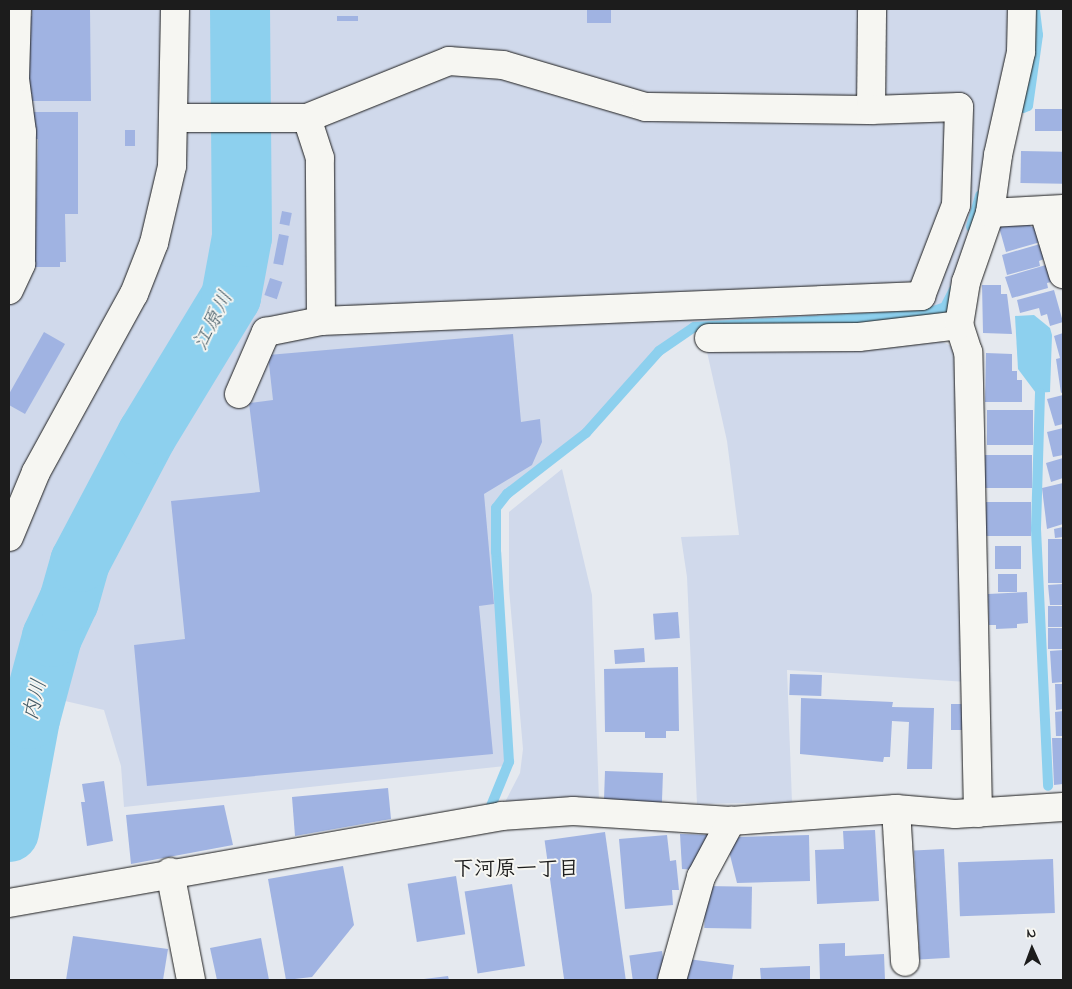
<!DOCTYPE html>
<html>
<head>
<meta charset="utf-8">
<style>
	body { margin:0 }
	#map { position:relative; width:1072px; height:989px; overflow:hidden; background:#e5e9ef; font-family:"Indie Flower","Klee One",sans-serif }
	div>[style] { position:absolute }
	.built>* { inset:0; background:#d0d9eb }
	.water>* { inset:0; background:#8dd0ee }
	.stream>* { height:10px; margin:-5px; padding:0 5px; transform-origin:5px; border-radius:5px; background:#8dd0ee }
	.river>* { height:60px; margin:-30px; padding:0 30px; transform-origin:30px; border-radius:30px; background:#8dd0ee }
	.building>* { inset:0; background:#a0b3e2; transform-origin:0 0 }
	.roads { filter:drop-shadow(0 0 1px #1c1c1c) drop-shadow(0 0 1px #1c1c1c) }
	.minor>* { height:28px; margin:-14px; padding:0 14px; transform-origin:14px; border-radius:14px; background:#f6f6f2 }
	span { translate:-50% -50%; white-space:nowrap; text-align:center; line-height:1.15; -webkit-text-stroke:4px #f6f6f2; paint-order:stroke }
	.water-label { font-size:21px; color:#445b66; font-style:italic }
	.neighbourhood-label { font-size:21px; color:#1c1c1c; font-weight:700 }
	.frame { position:absolute; inset:0; border:10px solid #1c1c1c; pointer-events:none }
	.north { position:absolute; left:1007px; top:924px; width:50px; height:50px; -webkit-text-stroke:4px #f6f6f2; paint-order:stroke; rotate:358deg; font-size:14px; font-weight:700; line-height:20px; text-align:center; color:#1c1c1c }
	.north::after { content:''; display:block; margin:auto; width:18px; height:22px; background:#1c1c1c; clip-path:polygon(50% 0,100% 100%,50% 72%,0 100%) }
</style>
</head>
<body>
<div id="map">
	<div class="built">
		<i style="clip-path:polygon(9px 9px,1010px 9px,1009px 43px,978px 194px,952px 289px,943px 305px,922px 312px,694px 323px,655px 352px,584px 431px,495px 503px,495px 597px,505px 705px,505px 766px,124px 807px,121px 766px,104px 710px,9px 688px)"></i>
		<i style="clip-path:polygon(937px 339px,957px 349px,967px 682px,787px 670px,792px 802px,697px 804px,687px 577px,681px 537px,739px 535px,727px 441px,707px 352px)"></i>
		<i style="clip-path:polygon(562px 469px,592px 595px,599px 801px,536px 799px,504px 804px,520px 773px,523px 749px,509px 589px,509px 512px)"></i>
	</div>
	<div class="water">
		<i style="clip-path:polygon(1034px 315px,1050px 328px,1052px 335px,1050px 392px,1036px 393px,1018px 369px,1015px 316px)"></i>
	</div>
	<div class="stream">
		<i style="left:1023px;top:108px;width:5px;rotate:-22deg"></i>
		<i style="left:1028px;top:106px;width:72px;rotate:-82deg"></i>
		<i style="left:1038px;top:35px;width:26px;rotate:-97deg"></i>
		<i style="left:971px;top:227px;width:33px;rotate:-74deg"></i>
		<i style="left:1040px;top:393px;width:136px;rotate:91.7deg"></i>
		<i style="left:1036px;top:529px;width:257px;rotate:87.3deg"></i>
		<i style="left:491px;top:806px;width:48px;rotate:-67.8deg"></i>
		<i style="left:509px;top:762px;width:210px;rotate:-93.5deg"></i>
		<i style="left:496px;top:552px;width:44px;rotate:-90deg"></i>
		<i style="left:496px;top:508px;width:18px;rotate:-52deg"></i>
		<i style="left:507px;top:494px;width:100px;rotate:-37.7deg"></i>
		<i style="left:586px;top:433px;width:110px;rotate:-48.3deg"></i>
		<i style="left:659px;top:351px;width:42px;rotate:-34.4deg"></i>
		<i style="left:694px;top:327px;width:228px;rotate:-3deg"></i>
		<i style="left:922px;top:315px;width:24px;rotate:-19deg"></i>
		<i style="left:945px;top:307px;width:20px;rotate:-63deg"></i>
	</div>
	<div class="river">
		<i style="left:9px;top:832px;width:115px;rotate:-79.5deg"></i>
		<i style="left:30px;top:719px;width:85px;rotate:-75deg"></i>
		<i style="left:52px;top:637px;width:40px;rotate:-65deg"></i>
		<i style="left:69px;top:601px;width:41px;rotate:-74.2deg"></i>
		<i style="left:80px;top:562px;width:144px;rotate:-62.2deg"></i>
		<i style="left:147px;top:435px;width:162px;rotate:-58.7deg"></i>
		<i style="left:231px;top:297px;width:61px;rotate:-79.6deg"></i>
		<i style="left:242px;top:237px;width:228px;rotate:-90.5deg"></i>
	</div>
	<div class="building">
		<i style="clip-path:polygon(32px 9px,90px 9px,91px 101px,32px 101px,32px 94px,28px 94px,27px 16px,32px 16px)"></i>
		<i style="left:587px;top:9px;width:24px;height:14px"></i>
		<i style="left:337px;top:16px;width:21px;height:5px"></i>
		<i style="left:1035px;top:109px;width:28px;height:22px"></i>
		<i style="clip-path:polygon(32px 112px,78px 112px,78px 214px,65px 214px,66px 262px,60px 262px,60px 267px,34px 267px,38px 139px,32px 140px)"></i>
		<i style="left:125px;top:130px;width:10px;height:16px"></i>
		<i style="left:1021px;top:151px;width:42px;height:32px;rotate:1deg"></i>
		<i style="left:282px;top:211px;width:10px;height:13px;rotate:11deg"></i>
		<i style="clip-path:polygon(1028px 219px,1031px 227px,1039px 225px,1044px 241px,1006px 252px,999px 227px)"></i>
		<i style="left:279px;top:234px;width:10px;height:30px;rotate:11deg"></i>
		<i style="clip-path:polygon(1040px 244px,1044px 259px,1039px 261px,1040px 266px,1007px 275px,1002px 255px)"></i>
		<i style="clip-path:polygon(1046px 265px,1051px 282px,1047px 283px,1048px 288px,1012px 298px,1005px 277px)"></i>
		<i style="left:270px;top:278px;width:13px;height:18px;rotate:18deg"></i>
		<i style="clip-path:polygon(982px 285px,1001px 285px,1001px 294px,1007px 294px,1012px 334px,983px 333px)"></i>
		<i style="clip-path:polygon(1054px 290px,1063px 322px,1050px 326px,1047px 314px,1041px 316px,1039px 308px,1020px 313px,1017px 300px)"></i>
		<i style="clip-path:polygon(44px 332px,65px 344px,25px 414px,9px 405px,9px 394px)"></i>
		<i style="clip-path:polygon(1063px 333px,1063px 392px,1061px 393px,1056px 359px,1060px 358px,1054px 336px)"></i>
		<i style="clip-path:polygon(513px 334px,521px 422px,540px 419px,542px 442px,532px 465px,484px 494px,494px 604px,479px 606px,493px 754px,147px 786px,134px 645px,185px 639px,171px 501px,260px 492px,249px 403px,273px 400px,268px 355px)"></i>
		<i style="clip-path:polygon(986px 353px,1012px 354px,1012px 371px,1017px 371px,1017px 380px,1022px 380px,1022px 402px,985px 402px)"></i>
		<i style="clip-path:polygon(1063px 395px,1063px 424px,1055px 426px,1047px 399px)"></i>
		<i style="left:987px;top:410px;width:46px;height:35px"></i>
		<i style="clip-path:polygon(1063px 428px,1063px 455px,1053px 457px,1047px 432px)"></i>
		<i style="left:985px;top:455px;width:47px;height:33px"></i>
		<i style="clip-path:polygon(1063px 458px,1063px 478px,1051px 482px,1046px 463px)"></i>
		<i style="clip-path:polygon(1063px 483px,1063px 524px,1047px 529px,1042px 488px)"></i>
		<i style="left:986px;top:502px;width:45px;height:34px"></i>
		<i style="clip-path:polygon(1063px 527px,1063px 537px,1055px 538px,1054px 529px)"></i>
		<i style="left:1048px;top:539px;width:15px;height:44px"></i>
		<i style="left:995px;top:546px;width:26px;height:23px"></i>
		<i style="left:1017px;top:574px;width:18px;height:19px;rotate:90deg"></i>
		<i style="clip-path:polygon(1063px 584px,1063px 605px,1050px 605px,1048px 585px)"></i>
		<i style="clip-path:polygon(1027px 592px,1028px 623px,1017px 624px,1017px 628px,996px 629px,996px 625px,989px 625px,988px 594px)"></i>
		<i style="left:1063px;top:606px;width:21px;height:15px;rotate:90deg"></i>
		<i style="left:678px;top:612px;width:26px;height:25px;rotate:86deg"></i>
		<i style="left:1063px;top:628px;width:21px;height:15px;rotate:90deg"></i>
		<i style="left:644px;top:648px;width:14px;height:30px;rotate:86deg"></i>
		<i style="clip-path:polygon(1063px 650px,1063px 682px,1052px 683px,1050px 651px)"></i>
		<i style="clip-path:polygon(678px 667px,679px 731px,666px 731px,666px 738px,645px 738px,645px 732px,605px 732px,604px 669px)"></i>
		<i style="left:790px;top:674px;width:32px;height:21px;rotate:2deg"></i>
		<i style="clip-path:polygon(1055px 684px,1063px 684px,1063px 709px,1056px 710px)"></i>
		<i style="clip-path:polygon(801px 698px,893px 702px,892px 707px,934px 708px,932px 769px,907px 769px,909px 722px,892px 721px,890px 757px,884px 757px,883px 762px,800px 754px)"></i>
		<i style="left:951px;top:704px;width:14px;height:26px"></i>
		<i style="clip-path:polygon(1063px 711px,1063px 736px,1056px 736px,1055px 712px)"></i>
		<i style="clip-path:polygon(1052px 738px,1063px 738px,1063px 784px,1054px 785px)"></i>
		<i style="left:605px;top:771px;width:58px;height:32px;rotate:2deg"></i>
		<i style="clip-path:polygon(104px 781px,113px 841px,87px 846px,81px 802px,85px 802px,82px 784px)"></i>
		<i style="clip-path:polygon(388px 788px,391px 819px,295px 836px,292px 797px)"></i>
		<i style="clip-path:polygon(224px 805px,233px 845px,131px 864px,126px 815px)"></i>
		<i style="clip-path:polygon(875px 830px,879px 901px,817px 904px,815px 850px,844px 849px,843px 831px)"></i>
		<i style="left:605px;top:832px;width:149px;height:61px;rotate:82deg"></i>
		<i style="clip-path:polygon(680px 834px,716px 835px,697px 870px,682px 869px)"></i>
		<i style="clip-path:polygon(667px 835px,670px 861px,676px 860px,679px 890px,672px 890px,673px 905px,625px 909px,619px 839px)"></i>
		<i style="clip-path:polygon(809px 835px,810px 881px,737px 883px,728px 847px,739px 837px)"></i>
		<i style="left:944px;top:849px;width:109px;height:30px;rotate:87deg"></i>
		<i style="left:1053px;top:859px;width:54px;height:95px;rotate:88deg"></i>
		<i style="clip-path:polygon(343px 866px,354px 925px,312px 977px,286px 980px,268px 879px)"></i>
		<i style="left:456px;top:876px;width:59px;height:49px;rotate:81deg"></i>
		<i style="left:512px;top:884px;width:83px;height:48px;rotate:81deg"></i>
		<i style="left:705px;top:886px;width:47px;height:42px;rotate:1deg"></i>
		<i style="clip-path:polygon(73px 936px,168px 949px,163px 980px,66px 980px)"></i>
		<i style="clip-path:polygon(261px 938px,269px 980px,217px 980px,210px 948px)"></i>
		<i style="clip-path:polygon(845px 943px,845px 956px,884px 954px,885px 980px,820px 980px,819px 944px)"></i>
		<i style="left:662px;top:951px;width:27px;height:33px;rotate:82deg"></i>
		<i style="clip-path:polygon(688px 959px,734px 965px,732px 980px,687px 980px)"></i>
		<i style="clip-path:polygon(810px 966px,810px 980px,761px 980px,760px 968px)"></i>
		<i style="clip-path:polygon(448px 976px,449px 980px,424px 980px,424px 979px)"></i>
	</div>
	<div class="roads">
		<div class="minor">
			<i style="left:174px;top:118px;width:133px"></i>
			<i style="left:307px;top:118px;width:153px;rotate:-21.9deg"></i>
			<i style="left:449px;top:61px;width:54px;rotate:4.2deg"></i>
			<i style="left:503px;top:65px;width:149px;rotate:16.4deg"></i>
			<i style="left:646px;top:107px;width:225px;rotate:0.8deg"></i>
			<i style="left:871px;top:110px;width:101px;rotate:-89.4deg"></i>
			<i style="left:1044px;top:212px;width:65px;rotate:73deg"></i>
			<i style="left:990px;top:213px;width:73px;rotate:-3.1deg"></i>
			<i style="left:9px;top:290px;width:29px;rotate:-65deg"></i>
			<i style="left:21px;top:264px;width:132px;rotate:-89.6deg"></i>
			<i style="left:22px;top:132px;width:53px;rotate:-97.5deg"></i>
			<i style="left:15px;top:79px;width:70px;rotate:-88.4deg"></i>
			<i style="left:321px;top:321px;width:601px;rotate:-2.39deg"></i>
			<i style="left:921px;top:296px;width:97px;rotate:-69deg"></i>
			<i style="left:956px;top:205px;width:98px;rotate:-88.2deg"></i>
			<i style="left:959px;top:107px;width:88px;rotate:178deg"></i>
			<i style="left:709px;top:338px;width:150px;rotate:-0.4deg"></i>
			<i style="left:859px;top:337px;width:101px;rotate:-6.8deg"></i>
			<i style="left:239px;top:394px;width:68px;rotate:-66.5deg"></i>
			<i style="left:266px;top:332px;width:56px;rotate:-11.3deg"></i>
			<i style="left:321px;top:321px;width:163px;rotate:-90.4deg"></i>
			<i style="left:320px;top:158px;width:42px;rotate:-108deg"></i>
			<i style="left:9px;top:537px;width:70px;rotate:-67.4deg"></i>
			<i style="left:36px;top:472px;width:203px;rotate:-61.2deg"></i>
			<i style="left:134px;top:294px;width:55px;rotate:-68.6deg"></i>
			<i style="left:154px;top:243px;width:79px;rotate:-76.8deg"></i>
			<i style="left:172px;top:166px;width:157px;rotate:-88.9deg"></i>
			<i style="left:896px;top:809px;width:153px;rotate:86.6deg"></i>
			<i style="left:978px;top:813px;width:461px;rotate:-91.2deg"></i>
			<i style="left:968px;top:352px;width:28px;rotate:-108deg"></i>
			<i style="left:959px;top:325px;width:44px;rotate:-80.8deg"></i>
			<i style="left:966px;top:282px;width:73px;rotate:-70.8deg"></i>
			<i style="left:990px;top:213px;width:59px;rotate:-82.1deg"></i>
			<i style="left:998px;top:155px;width:106px;rotate:-77.4deg"></i>
			<i style="left:1021px;top:52px;width:43px;rotate:-88.7deg"></i>
			<i style="left:170px;top:872px;width:110px;rotate:79deg"></i>
			<i style="left:9px;top:903px;width:500px;rotate:-10deg"></i>
			<i style="left:501px;top:816px;width:72px;rotate:-4deg"></i>
			<i style="left:573px;top:811px;width:158px;rotate:3.6deg"></i>
			<i style="left:731px;top:821px;width:165px;rotate:-4.2deg"></i>
			<i style="left:896px;top:809px;width:59px;rotate:4.8deg"></i>
			<i style="left:955px;top:814px;width:108px;rotate:-3.7deg"></i>
			<i style="left:672px;top:980px;width:107px;rotate:-74.3deg"></i>
			<i style="left:701px;top:877px;width:64px;rotate:-61.8deg"></i>
		</div>
	</div>
	<div class="water-label">
		<span style="left:214px;top:321px;rotate:-63deg">江原川</span>
		<span style="left:36px;top:700px;rotate:-76deg">内川</span>
	</div>
	<div class="neighbourhood-label">
		<span style="left:516px;top:870px">下河原一丁目</span>
	</div>
	<div class="frame"></div>
	<div class="north">N</div>
</div>
</body>
</html>
